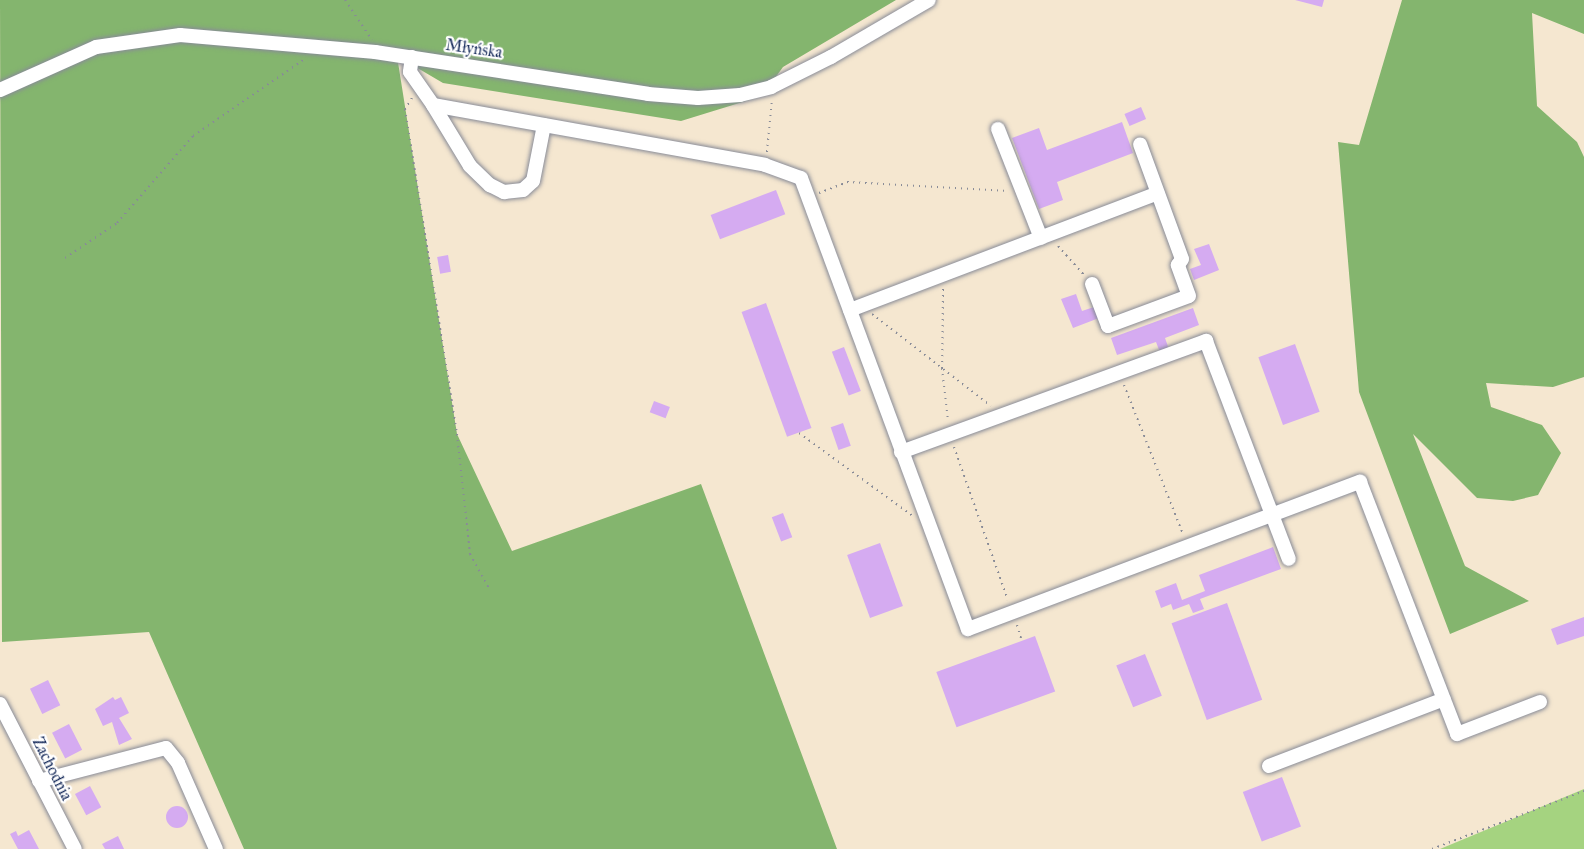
<!DOCTYPE html>
<html>
<head>
<meta charset="utf-8">
<style>
	body { margin:0 }
	#map { position:relative; width:1584px; height:849px; overflow:hidden; background:#f5e7d0; font-family:"IM FELL Great Primer",serif }
	div>[style] { position:absolute }
	.green>* { inset:0; background:#a5d380 }
	.forest>* { inset:0; background:#84b56e }
	.building>* { inset:0; background:#d5abf1; transform-origin:0 0 }
	.round { border-radius:50% }
	.path>* { height:2px; margin-top:-1px; transform-origin:0; background:repeating-linear-gradient(90deg,#888b97 0 1.5px,transparent 0 6px) }
	.roads { filter:drop-shadow(0 0 2px #888b97) drop-shadow(0 0 2px #888b97) }
	.minor>* { height:14px; margin:-7px; padding:0 7px; transform-origin:7px; border-radius:7px; background:#fff }
	span { translate:-50% -50%; white-space:nowrap; text-align:center; line-height:1.15; -webkit-text-stroke:4.5px #fff; paint-order:stroke }
	.street-label { font-size:16px; color:#1b2f5e }
</style>
</head>
<body>
<div id="map">
	<div class="green">
		<i style="clip-path:polygon(1584px 789px,1584px 849px,1440px 849px)"></i>
	</div>
	<div class="forest">
		<i style="clip-path:polygon(0 0,896px 0,783px 67px,762px 96px,681px 121px,443px 83px,397px 56px,457px 434px,512px 551px,701px 484px,837px 849px,244px 849px,149px 632px,2px 642px)"></i>
		<i style="clip-path:polygon(1402px 0,1584px 0,1584px 34px,1532px 13px,1537px 106px,1577px 142px,1584px 157px,1584px 377px,1553px 387px,1486px 383px,1491px 407px,1542px 425px,1561px 453px,1538px 495px,1513px 501px,1477px 498px,1413px 434px,1465px 566px,1529px 601px,1450px 634px,1359px 392px,1338px 142px,1359px 145px)"></i>
	</div>
	<div class="building">
		<i style="clip-path:polygon(1295px 0,1324px 0,1322px 7px)"></i>
		<i style="left:1141px;top:107px;width:13px;height:18px;rotate:67deg"></i>
		<i style="clip-path:polygon(1122px 122px,1133px 153px,1057px 182px,1063px 200px,1039px 209px,1012px 138px,1039px 128px,1047px 150px)"></i>
		<i style="left:776px;top:190px;width:26px;height:70px;rotate:69deg"></i>
		<i style="clip-path:polygon(1209px 244px,1219px 270px,1194px 280px,1190px 269px,1201px 265px,1194px 249px)"></i>
		<i style="left:448px;top:255px;width:17px;height:11px;rotate:80deg"></i>
		<i style="clip-path:polygon(1076px 294px,1082px 311px,1094px 307px,1099px 318px,1073px 328px,1061px 299px)"></i>
		<i style="left:766px;top:303px;width:133px;height:26px;rotate:70deg"></i>
		<i style="clip-path:polygon(1193px 308px,1199px 325px,1165px 338px,1170px 352px,1161px 355px,1156px 342px,1117px 355px,1111px 338px)"></i>
		<i style="left:1295px;top:344px;width:72px;height:39px;rotate:70deg"></i>
		<i style="left:844px;top:347px;width:47px;height:13px;rotate:69deg"></i>
		<i style="left:654px;top:401px;width:17px;height:12px;rotate:21deg"></i>
		<i style="left:843px;top:423px;width:24px;height:13px;rotate:71deg"></i>
		<i style="left:783px;top:513px;width:26px;height:12px;rotate:69deg"></i>
		<i style="left:880px;top:543px;width:67px;height:35px;rotate:70deg"></i>
		<i style="clip-path:polygon(1273px 547px,1281px 569px,1200px 599px,1204px 609px,1193px 613px,1189px 604px,1173px 610px,1171px 604px,1161px 608px,1155px 591px,1176px 583px,1182px 600px,1205px 591px,1199px 575px)"></i>
		<i style="left:1227px;top:603px;width:103px;height:59px;rotate:70deg"></i>
		<i style="clip-path:polygon(1584px 617px,1584px 636px,1557px 645px,1551px 629px)"></i>
		<i style="left:1035px;top:636px;width:59px;height:105px;rotate:70deg"></i>
		<i style="left:1145px;top:654px;width:45px;height:31px;rotate:68deg"></i>
		<i style="left:48px;top:680px;width:28px;height:20px;rotate:64deg"></i>
		<i style="clip-path:polygon(113px 697px,115px 700px,121px 697px,129px 713px,119px 718px,132px 739px,119px 745px,112px 722px,103px 726px,95px 709px)"></i>
		<i style="left:69px;top:724px;width:29px;height:19px;rotate:63deg"></i>
		<i style="left:1282px;top:777px;width:53px;height:42px;rotate:69deg"></i>
		<i style="left:90px;top:786px;width:24px;height:17px;rotate:62deg"></i>
		<i class="round" style="left:166px;top:806px;width:22px;height:22px"></i>
		<i style="clip-path:polygon(29px 830px,39px 849px,18px 849px,10px 834px,16px 831px,18px 836px)"></i>
		<i style="clip-path:polygon(118px 836px,124px 849px,105px 849px,102px 844px)"></i>
	</div>
	<div class="path">
		<i style="left:345px;top:0;width:48px;rotate:56deg"></i>
		<i style="left:412px;top:98px;width:13px;rotate:122deg"></i>
		<i style="left:405px;top:109px;width:329px;rotate:80.9deg"></i>
		<i style="left:457px;top:434px;width:121px;rotate:83.8deg"></i>
		<i style="left:470px;top:554px;width:38px;rotate:61deg"></i>
		<i style="left:767px;top:152px;width:53px;rotate:-84.6deg"></i>
		<i style="left:819px;top:193px;width:30px;rotate:-21deg"></i>
		<i style="left:847px;top:182px;width:162px;rotate:3.2deg"></i>
		<i style="left:1058px;top:246px;width:39px;rotate:48deg"></i>
		<i style="left:65px;top:258px;width:63px;rotate:-33.9deg"></i>
		<i style="left:117px;top:223px;width:116px;rotate:-48.9deg"></i>
		<i style="left:193px;top:136px;width:134px;rotate:-34.6deg"></i>
		<i style="left:943px;top:289px;width:79px;rotate:90.7deg"></i>
		<i style="left:942px;top:368px;width:53px;rotate:83.5deg"></i>
		<i style="left:872px;top:314px;width:150px;rotate:37.7deg"></i>
		<i style="left:1124px;top:385px;width:160px;rotate:68.4deg"></i>
		<i style="left:799px;top:433px;width:141px;rotate:36.1deg"></i>
		<i style="left:954px;top:447px;width:162px;rotate:70.6deg"></i>
		<i style="left:1017px;top:625px;width:17px;rotate:73deg"></i>
		<i style="left:1432px;top:849px;width:163px;rotate:-20.9deg"></i>
	</div>
	<div class="roads">
		<div class="minor">
			<i style="left:412px;top:57px;width:15px;rotate:98deg"></i>
			<i style="left:410px;top:72px;width:40px;rotate:55.1deg"></i>
			<i style="left:433px;top:105px;width:337px;rotate:10.2deg"></i>
			<i style="left:765px;top:165px;width:38px;rotate:20deg"></i>
			<i style="left:801px;top:178px;width:481px;rotate:69.7deg"></i>
			<i style="left:968px;top:629px;width:419px;rotate:-20.6deg"></i>
			<i style="left:1360px;top:482px;width:270px;rotate:68.9deg"></i>
			<i style="left:1457px;top:734px;width:89px;rotate:-21.1deg"></i>
			<i style="left:0;top:90px;width:105px;rotate:-24.1deg"></i>
			<i style="left:96px;top:47px;width:85px;rotate:-8.1deg"></i>
			<i style="left:180px;top:35px;width:196px;rotate:5deg"></i>
			<i style="left:375px;top:52px;width:276px;rotate:8.7deg"></i>
			<i style="left:648px;top:94px;width:50px;rotate:4.6deg"></i>
			<i style="left:698px;top:98px;width:42px;rotate:-4.1deg"></i>
			<i style="left:740px;top:95px;width:32px;rotate:-14deg"></i>
			<i style="left:771px;top:87px;width:67px;rotate:-26.6deg"></i>
			<i style="left:831px;top:57px;width:113px;rotate:-30.2deg"></i>
			<i style="left:433px;top:105px;width:71px;rotate:58.8deg"></i>
			<i style="left:470px;top:166px;width:28px;rotate:44deg"></i>
			<i style="left:490px;top:185px;width:16px;rotate:27deg"></i>
			<i style="left:504px;top:192px;width:19px;rotate:-6deg"></i>
			<i style="left:523px;top:190px;width:13px;rotate:-42deg"></i>
			<i style="left:533px;top:181px;width:57px;rotate:-78.9deg"></i>
			<i style="left:998px;top:129px;width:117px;rotate:68.5deg"></i>
			<i style="left:1092px;top:284px;width:45px;rotate:69.1deg"></i>
			<i style="left:1108px;top:326px;width:86px;rotate:-20.3deg"></i>
			<i style="left:1189px;top:296px;width:33px;rotate:-110deg"></i>
			<i style="left:1178px;top:265px;width:7px;rotate:-56deg"></i>
			<i style="left:1182px;top:259px;width:122px;rotate:-110.1deg"></i>
			<i style="left:850px;top:310px;width:329px;rotate:-20.8deg"></i>
			<i style="left:901px;top:452px;width:325px;rotate:-20deg"></i>
			<i style="left:1206px;top:341px;width:233px;rotate:69.2deg"></i>
			<i style="left:0;top:704px;width:163px;rotate:62.7deg"></i>
			<i style="left:1269px;top:766px;width:187px;rotate:-20.9deg"></i>
			<i style="left:39px;top:781px;width:131px;rotate:-14.6deg"></i>
			<i style="left:166px;top:748px;width:19px;rotate:51deg"></i>
			<i style="left:178px;top:763px;width:94px;rotate:66.2deg"></i>
		</div>
	</div>
	<div class="street-label">
		<span style="left:474px;top:49px;rotate:8deg">Młyńska</span>
		<span style="left:52px;top:769px;rotate:63deg">Zachodnia</span>
	</div>
</div>
</body>
</html>
